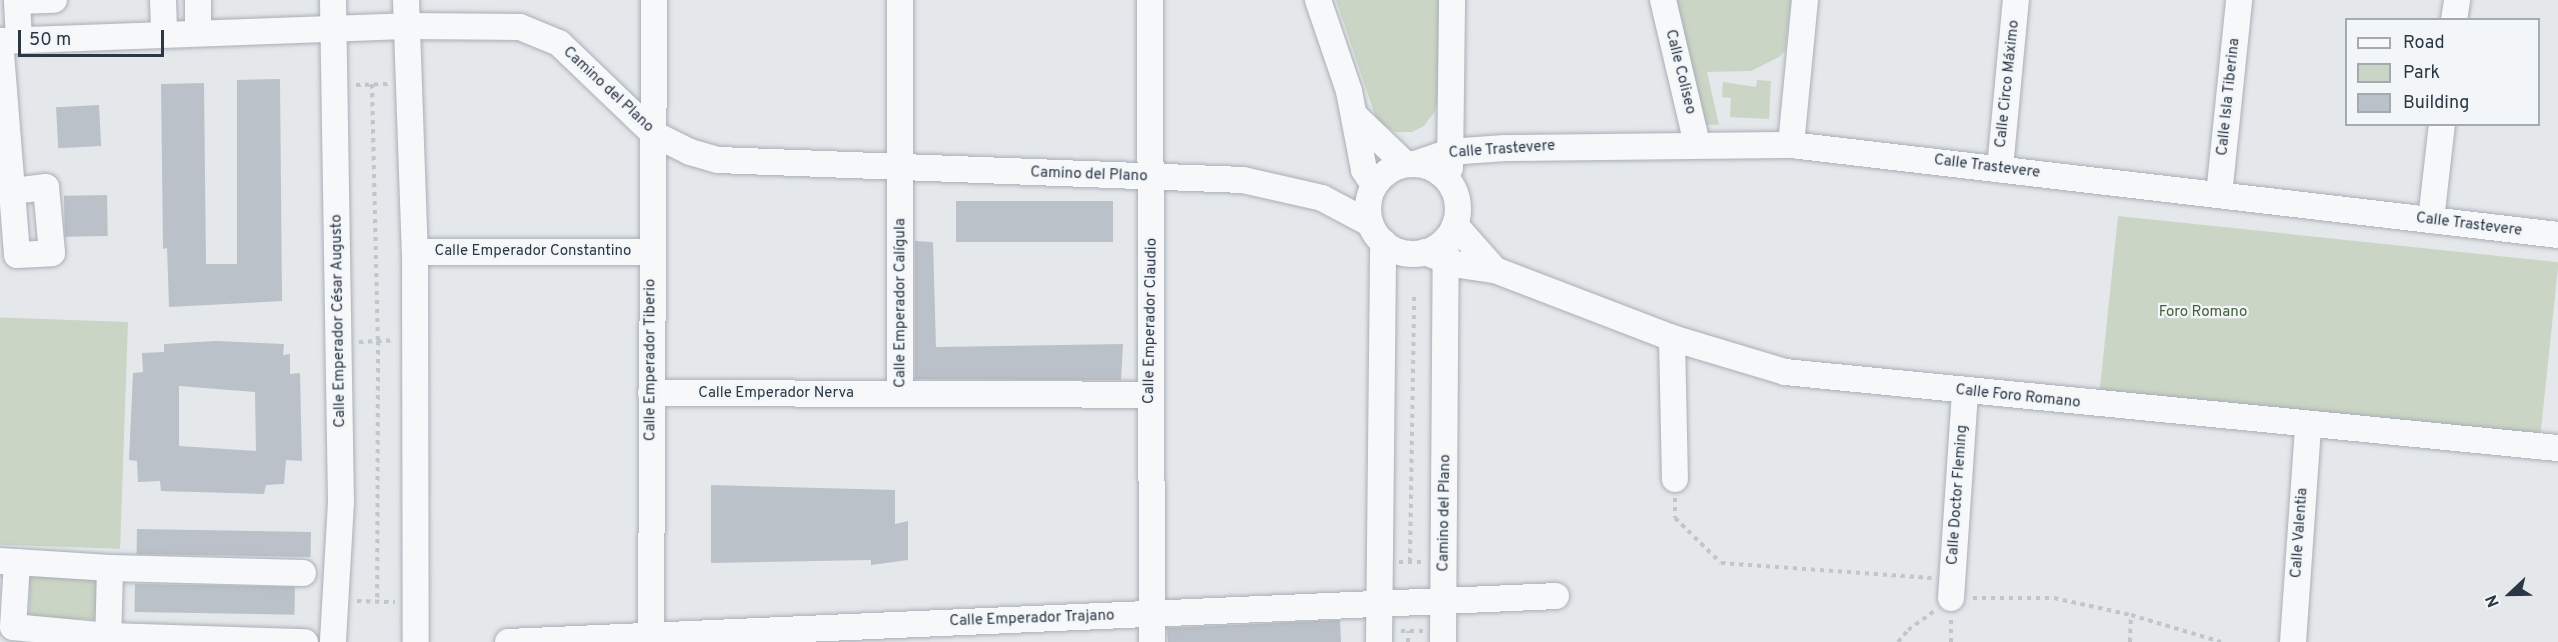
<!DOCTYPE html>
<html>
<head>
<meta charset="utf-8">
<style>
	body { margin:0 }
	#map { position:relative; width:2558px; height:642px; overflow:hidden; background:#e4e8eb; font-family:Overpass,sans-serif }
	div>[style] { position:absolute }
	.green>* { inset:0; background:#cbd5c5; transform-origin:0 0 }
	.building>* { inset:0; background:#bbc1c9; transform-origin:0 0 }
	.path>* { height:4px; margin-top:-2px; transform-origin:0; background:repeating-linear-gradient(90deg,#c1c6cb 0 4.5px,transparent 0 9px) }
	.roads { filter:drop-shadow(0 0 2px #a9afb6) drop-shadow(0 0 2px #a9afb6) }
	.minor>* { height:26px; margin:-13px; padding:0 13px; transform-origin:13px; border-radius:13px; background:#f6f8fa }
	.minor>.ring { margin:-13px; padding:0; box-sizing:content-box; background:none; border:26px solid #f6f8fa; border-radius:50% }
	span { translate:-50% -50%; white-space:nowrap; text-align:center; line-height:1.15; -webkit-text-stroke:4.5px #f3f6f9; paint-order:stroke }
	.street-label { font-size:15px; color:#2b3744 }
	.park-label { font-size:15px; color:#456038 }
	.legend { position:absolute; left:2345px; top:18px; width:195px; height:108px; box-sizing:border-box; background:#f3f6f9; border:2px solid #a3aab1; margin:0; padding:8px 10px; list-style:none; font-size:18px; color:#2b3744 }
	.legend li { display:flex; align-items:center; gap:12px; height:30px }
	.legend b { width:30px; border:2px solid #a3aab1 }
	.north { position:absolute; left:2480px; top:564px; width:60px; height:60px; -webkit-text-stroke:4px #f3f6f9; paint-order:stroke; rotate:248deg; font-size:16px; font-weight:700; line-height:24px; text-align:center; color:#2b3744 }
	.north::after { content:''; display:block; margin:auto; width:21px; height:27px; background:#2b3744; clip-path:polygon(50% 0,100% 100%,50% 72%,0 100%) }
	.scale { position:absolute; left:18px; top:30px; width:146px; height:27px; box-sizing:border-box; border:3px solid #2b3744; border-top:0; padding-left:8px; font-size:18px; line-height:21px; white-space:nowrap; color:#2b3744; -webkit-text-stroke:4px #f3f6f9; paint-order:stroke }
</style>
</head>
<body>
<div id="map">
	<div class="green">
		<i style="clip-path:polygon(1336px 0,1439px 0,1441px 88px,1435px 111px,1424px 126px,1412px 132px,1395px 132px,1377px 121px)"></i>
		<i style="clip-path:polygon(1667px 0,1791px 0,1785px 51px,1779px 57px,1751px 71px,1707px 72px,1719px 125px,1695px 124px)"></i>
		<i style="clip-path:polygon(1757px 80px,1771px 81px,1769px 119px,1730px 117px,1731px 98px,1722px 97px,1723px 82px,1756px 87px)"></i>
		<i style="left:2118px;top:216px;width:443px;height:177px;rotate:6deg"></i>
		<i style="left:128px;top:322px;width:227px;height:128px;rotate:92deg"></i>
		<i style="left:30px;top:574px;width:70px;height:44px;rotate:1deg"></i>
	</div>
	<div class="building">
		<i style="clip-path:polygon(280px 79px,282px 301px,169px 307px,167px 248px,163px 249px,161px 84px,204px 83px,206px 264px,237px 264px,237px 80px)"></i>
		<i style="left:99px;top:105px;width:41px;height:43px;rotate:87deg"></i>
		<i style="left:107px;top:195px;width:41px;height:43px;rotate:89deg"></i>
		<i style="left:956px;top:201px;width:157px;height:41px"></i>
		<i style="clip-path:polygon(915px 241px,933px 242px,936px 347px,1123px 344px,1121px 380px,915px 379px)"></i>
		<i style="clip-path:polygon(evenodd,216px 341px,284px 344px,283px 355px,290px 354px,290px 374px,300px 373px,302px 461px,286px 460px,284px 484px,266px 485px,264px 494px,161px 491px,160px 481px,138px 482px,137px 461px,129px 460px,133px 373px,143px 372px,142px 353px,164px 352px,164px 344px,216px 341px,179px 386px,255px 392px,256px 451px,179px 446px,179px 386px)"></i>
		<i style="clip-path:polygon(711px 485px,895px 490px,895px 524px,908px 521px,908px 560px,871px 565px,871px 560px,711px 563px)"></i>
		<i style="left:137px;top:529px;width:174px;height:25px;rotate:1deg"></i>
		<i style="left:135px;top:584px;width:160px;height:28px;rotate:1deg"></i>
		<i style="clip-path:polygon(1340px 620px,1341px 642px,1168px 642px,1167px 628px)"></i>
	</div>
	<div class="path">
		<i style="left:372px;top:84px;width:257px;rotate:88.7deg"></i>
		<i style="left:378px;top:341px;width:261px;rotate:90.2deg"></i>
		<i style="left:356px;top:85px;width:32px;rotate:-2deg"></i>
		<i style="left:359px;top:342px;width:35px;rotate:-3deg"></i>
		<i style="left:1675px;top:498px;width:20px;rotate:90deg"></i>
		<i style="left:1675px;top:518px;width:64px;rotate:44.4deg"></i>
		<i style="left:1721px;top:563px;width:211px;rotate:4.1deg"></i>
		<i style="left:1399px;top:562px;width:25px"></i>
		<i style="left:1410px;top:562px;width:265px;rotate:-89.1deg"></i>
		<i style="left:1973px;top:598px;width:81px"></i>
		<i style="left:2054px;top:598px;width:79px;rotate:12.4deg"></i>
		<i style="left:2131px;top:615px;width:94px;rotate:16.7deg"></i>
		<i style="left:357px;top:601px;width:38px;rotate:2deg"></i>
		<i style="left:1401px;top:631px;width:22px"></i>
		<i style="left:1408px;top:642px;width:11px;rotate:-90deg"></i>
		<i style="left:1898px;top:642px;width:16px;rotate:-50deg"></i>
		<i style="left:1908px;top:630px;width:34px;rotate:-36deg"></i>
		<i style="left:1951px;top:642px;width:25px;rotate:-90deg"></i>
		<i style="left:2130px;top:642px;width:27px;rotate:-88deg"></i>
	</div>
	<div class="roads">
		<div class="minor">
			<i style="left:163px;top:0;width:34px;rotate:88deg"></i>
			<i style="left:198px;top:0;width:33px;rotate:90deg"></i>
			<i style="left:333px;top:0;width:502px;rotate:89.09deg"></i>
			<i style="left:341px;top:502px;width:140px;rotate:93.3deg"></i>
			<i style="left:406px;top:0;width:252px;rotate:88deg"></i>
			<i style="left:415px;top:252px;width:390px;rotate:89.9deg"></i>
			<i style="left:900px;top:0;width:394px;rotate:90deg"></i>
			<i style="left:1150px;top:0;width:642px;rotate:89.82deg"></i>
			<i style="left:1318px;top:0;width:96px;rotate:71.2deg"></i>
			<i style="left:1349px;top:91px;width:80px;rotate:79.2deg"></i>
			<i style="left:1364px;top:170px;width:18px;rotate:56deg"></i>
			<i style="left:1663px;top:0;width:148px;rotate:76.7deg"></i>
			<i style="left:2454px;top:20px;width:20px;rotate:-81deg"></i>
			<i style="left:19px;top:40px;width:39px;rotate:-93deg"></i>
			<i style="left:17px;top:1px;width:37px;rotate:-2deg"></i>
			<i style="left:0;top:41px;width:406px;rotate:-2.1deg"></i>
			<i style="left:406px;top:26px;width:114px;rotate:0.5deg"></i>
			<i style="left:520px;top:27px;width:42px;rotate:22.3deg"></i>
			<i style="left:559px;top:43px;width:132px;rotate:43.8deg"></i>
			<i style="left:654px;top:134px;width:40px;rotate:26.6deg"></i>
			<i style="left:690px;top:152px;width:29px;rotate:16deg"></i>
			<i style="left:718px;top:160px;width:525px;rotate:2.18deg"></i>
			<i style="left:1243px;top:180px;width:81px;rotate:12.8deg"></i>
			<i style="left:1322px;top:198px;width:55px;rotate:28deg"></i>
			<i style="left:0;top:41px;width:150px;rotate:85.4deg"></i>
			<i style="left:12px;top:191px;width:64px;rotate:85.5deg"></i>
			<i style="left:17px;top:255px;width:35px;rotate:-3deg"></i>
			<i style="left:52px;top:253px;width:66px;rotate:-95.2deg"></i>
			<i style="left:46px;top:187px;width:34px;rotate:173deg"></i>
			<i style="left:1355px;top:116px;width:69px;rotate:43.8deg"></i>
			<i style="left:1791px;top:145px;width:146px;rotate:-84.5deg"></i>
			<i style="left:1415px;top:164px;width:36px;rotate:-19deg"></i>
			<i style="left:1449px;top:152px;width:56px;rotate:-4.1deg"></i>
			<i style="left:1505px;top:148px;width:286px;rotate:-0.6deg"></i>
			<i style="left:1791px;top:145px;width:772px;rotate:6.69deg"></i>
			<i class="ring" style="left:1368px;top:164px;width:64px;height:64px"></i>
			<i style="left:1450px;top:168px;width:168px;rotate:-89.3deg"></i>
			<i style="left:2000px;top:168px;width:169px;rotate:-84.6deg"></i>
			<i style="left:2219px;top:195px;width:196px;rotate:-84.1deg"></i>
			<i style="left:2431px;top:220px;width:97px;rotate:-83.5deg"></i>
			<i style="left:1455px;top:225px;width:60px;rotate:48.4deg"></i>
			<i style="left:415px;top:252px;width:236px"></i>
			<i style="left:1425px;top:252px;width:36px;rotate:21deg"></i>
			<i style="left:1459px;top:265px;width:36px;rotate:8deg"></i>
			<i style="left:1495px;top:270px;width:190px;rotate:21deg"></i>
			<i style="left:1672px;top:338px;width:118px;rotate:16.7deg"></i>
			<i style="left:1785px;top:372px;width:777px;rotate:5.62deg"></i>
			<i style="left:1672px;top:338px;width:141px;rotate:88.8deg"></i>
			<i style="left:651px;top:393px;width:498px;rotate:0.2deg"></i>
			<i style="left:0;top:561px;width:110px;rotate:3.6deg"></i>
			<i style="left:110px;top:568px;width:74px;rotate:91.5deg"></i>
			<i style="left:17px;top:562px;width:65px;rotate:93.5deg"></i>
			<i style="left:13px;top:627px;width:96px;rotate:5.4deg"></i>
			<i style="left:109px;top:636px;width:196px;rotate:1.8deg"></i>
			<i style="left:110px;top:568px;width:193px;rotate:1.5deg"></i>
			<i style="left:1951px;top:598px;width:206px;rotate:-86.1deg"></i>
			<i style="left:508px;top:642px;width:1049px;rotate:-2.51deg"></i>
			<i style="left:651px;top:642px;width:642px;rotate:-89.73deg"></i>
			<i style="left:1379px;top:642px;width:400px;rotate:-89.4deg"></i>
			<i style="left:1443px;top:642px;width:402px;rotate:-89.6deg"></i>
			<i style="left:2293px;top:642px;width:218px;rotate:-86deg"></i>
		</div>
	</div>
	<div class="street-label">
		<span style="left:1680px;top:72px;rotate:76deg">Calle Coliseo</span>
		<span style="left:2008px;top:84px;rotate:-84deg">Calle Circo Máximo</span>
		<span style="left:608px;top:90px;rotate:43deg">Camino del Plano</span>
		<span style="left:2229px;top:97px;rotate:-84deg">Calle Isla Tiberina</span>
		<span style="left:1502px;top:150px;rotate:-4deg">Calle Trastevere</span>
		<span style="left:1987px;top:167px;rotate:7deg">Calle Trastevere</span>
		<span style="left:1089px;top:175px;rotate:2deg">Camino del Plano</span>
		<span style="left:2469px;top:225px;rotate:7deg">Calle Trastevere</span>
		<span style="left:533px;top:252px">Calle Emperador Constantino</span>
		<span style="left:901px;top:303px;rotate:-90deg">Calle Emperador Calígula</span>
		<span style="left:339px;top:321px;rotate:-91deg">Calle Emperador César Augusto</span>
		<span style="left:1151px;top:321px;rotate:-89deg">Calle Emperador Claudio</span>
		<span style="left:651px;top:360px;rotate:-90deg">Calle Emperador Tiberio</span>
		<span style="left:776px;top:394px">Calle Emperador Nerva</span>
		<span style="left:2018px;top:397px;rotate:6deg">Calle Foro Romano</span>
		<span style="left:1958px;top:495px;rotate:-86deg">Calle Doctor Fleming</span>
		<span style="left:1445px;top:513px;rotate:-89deg">Camino del Plano</span>
		<span style="left:2300px;top:533px;rotate:-86deg">Calle Valentia</span>
		<span style="left:1032px;top:619px;rotate:-2deg">Calle Emperador Trajano</span>
	</div>
	<div class="park-label">
		<span style="left:2203px;top:313px">Foro Romano</span>
	</div>
	<ul class="legend">
	<li><b style="height:8px;background:#f6f8fa"></b>Road</li>
	<li><b style="height:16px;background:#cbd5c5"></b>Park</li>
	<li><b style="height:16px;background:#bbc1c9"></b>Building</li>
	</ul>
	<div class="north">N</div>
	<div class="scale">50 m</div>
</div>
</body>
</html>
